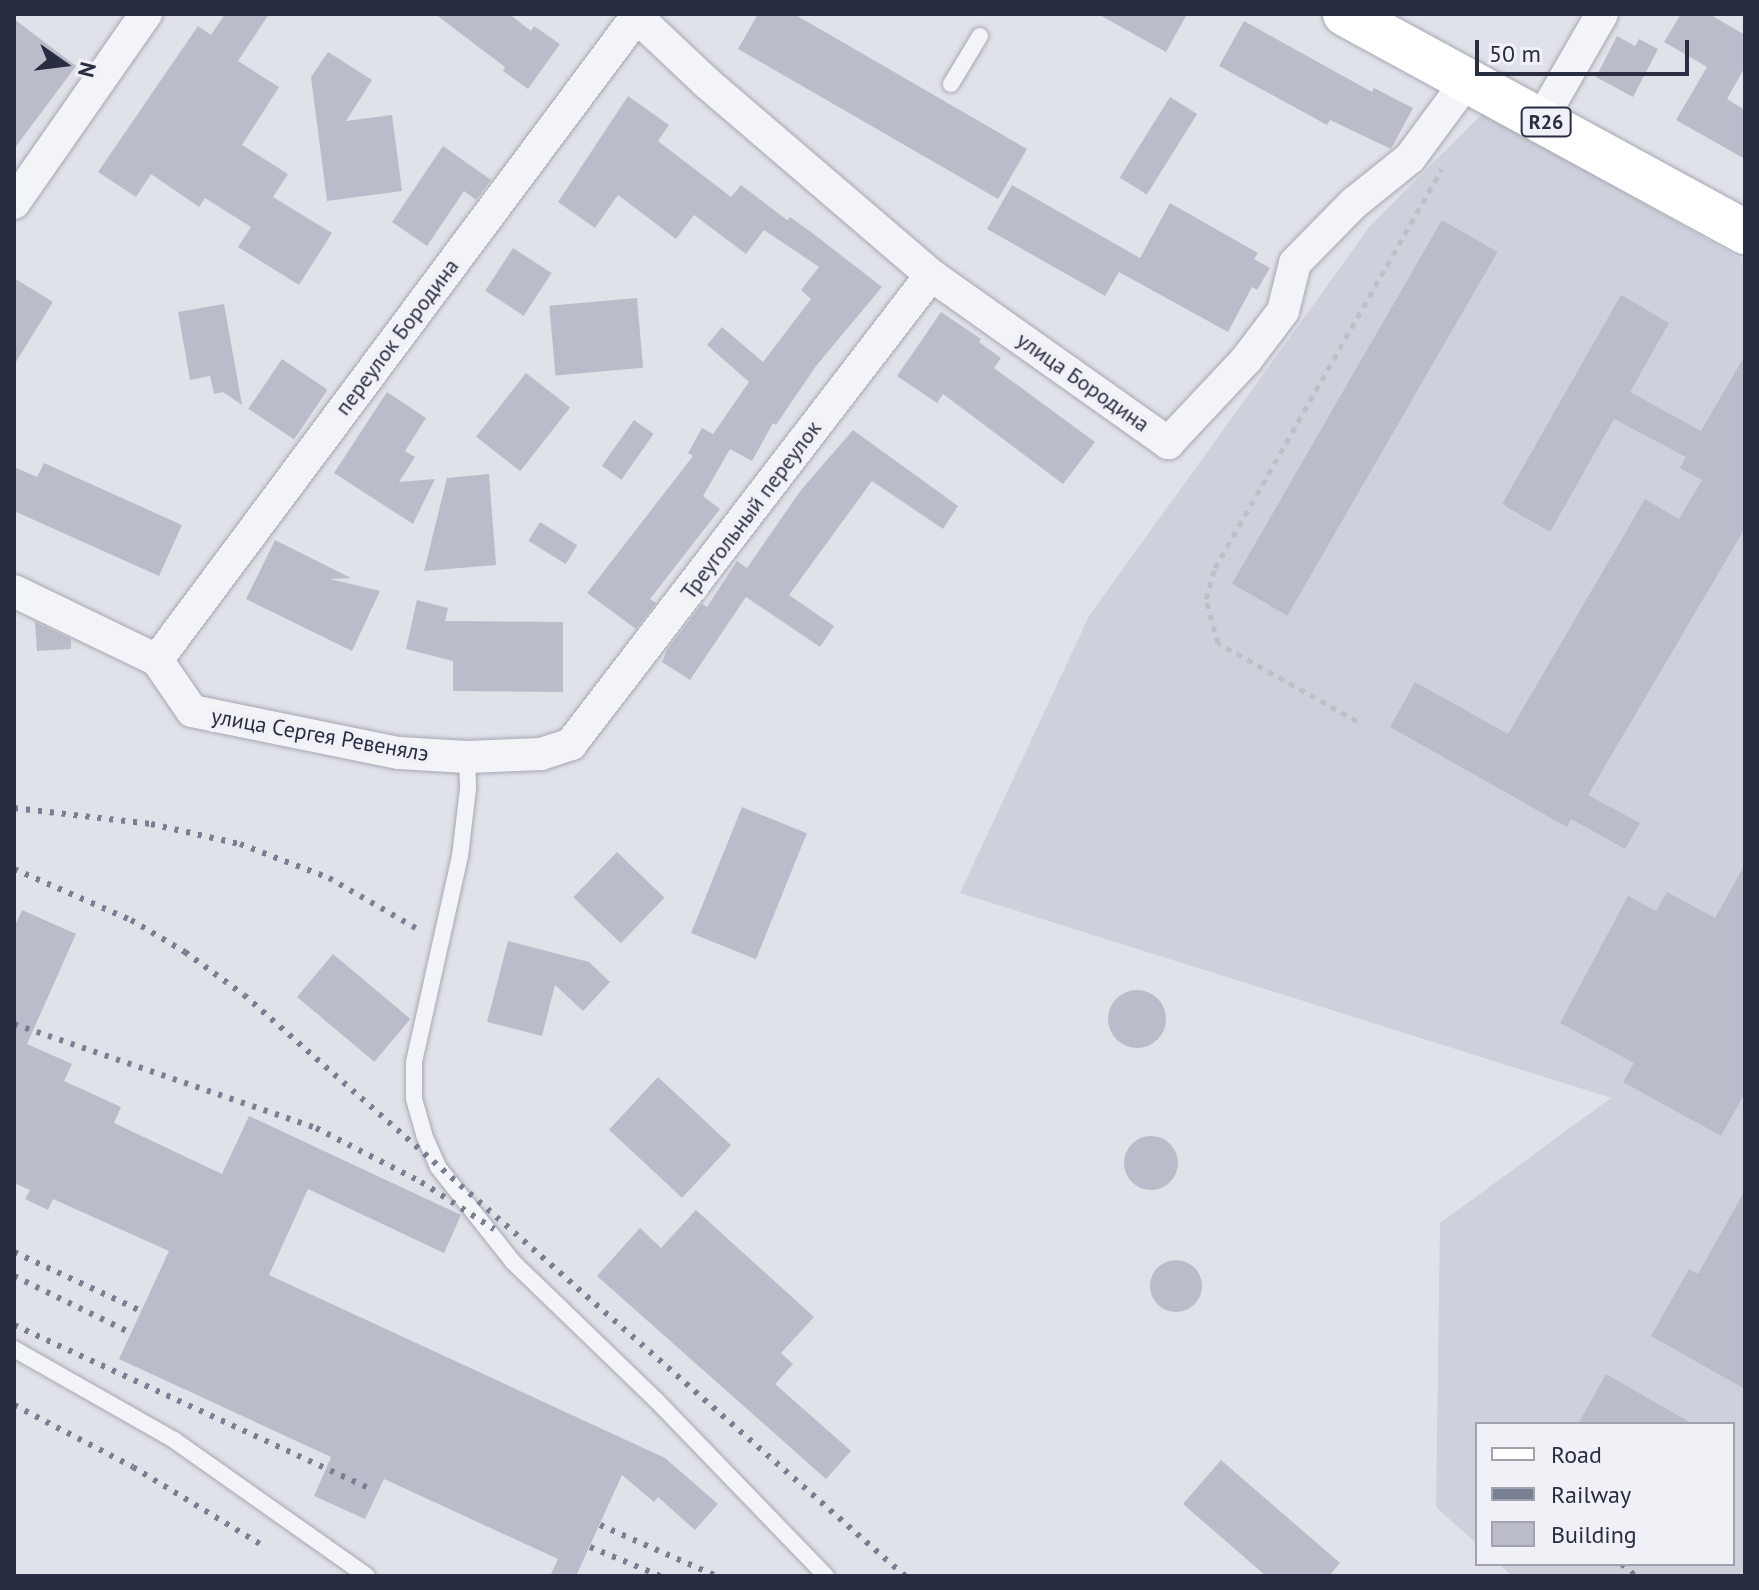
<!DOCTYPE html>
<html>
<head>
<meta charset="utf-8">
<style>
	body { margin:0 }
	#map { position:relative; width:1759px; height:1590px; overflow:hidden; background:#e0e2e9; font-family:"PT Sans",sans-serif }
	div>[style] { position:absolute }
	.built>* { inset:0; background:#ced1db }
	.building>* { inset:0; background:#babdc9; transform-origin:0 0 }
	.round { border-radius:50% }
	.path>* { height:5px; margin-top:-2.5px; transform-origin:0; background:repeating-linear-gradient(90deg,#bec0c8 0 6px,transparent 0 12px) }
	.roads { filter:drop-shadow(0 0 2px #a5a8b3) drop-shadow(0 0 2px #a5a8b3) }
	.service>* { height:16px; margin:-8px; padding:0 8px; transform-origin:8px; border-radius:8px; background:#f3f4f7 }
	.minor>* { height:32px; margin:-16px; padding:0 16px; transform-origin:16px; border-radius:16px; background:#f3f4f7 }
	.primary>* { height:44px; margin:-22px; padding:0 22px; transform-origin:22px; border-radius:22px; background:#fff }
	.rail>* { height:6px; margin-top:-3px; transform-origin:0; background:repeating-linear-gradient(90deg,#797f93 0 4px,transparent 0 12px) }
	span { translate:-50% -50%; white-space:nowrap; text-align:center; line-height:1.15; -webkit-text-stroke:8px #f0f1f7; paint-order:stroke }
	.shield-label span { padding:2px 6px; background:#f0f1f7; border:2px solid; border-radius:6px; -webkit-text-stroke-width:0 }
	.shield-label { font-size:20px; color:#282d41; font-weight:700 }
	.street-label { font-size:22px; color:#282d41 }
	.frame { position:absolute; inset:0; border:16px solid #282d41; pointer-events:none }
	.legend { position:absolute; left:1475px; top:1422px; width:260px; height:144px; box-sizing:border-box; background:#f0f1f7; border:2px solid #a0a3ae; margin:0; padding:10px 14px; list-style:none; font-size:24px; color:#282d41 }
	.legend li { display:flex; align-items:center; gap:16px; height:40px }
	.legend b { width:40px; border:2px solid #a0a3ae }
	.north { position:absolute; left:24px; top:24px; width:80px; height:80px; -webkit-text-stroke:6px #f0f1f7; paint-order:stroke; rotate:104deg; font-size:22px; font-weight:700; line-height:32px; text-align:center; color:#282d41 }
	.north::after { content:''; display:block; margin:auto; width:28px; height:36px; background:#282d41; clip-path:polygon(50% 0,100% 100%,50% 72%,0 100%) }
	.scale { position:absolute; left:1475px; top:40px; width:214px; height:36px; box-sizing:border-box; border:4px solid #282d41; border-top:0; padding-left:10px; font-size:24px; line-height:28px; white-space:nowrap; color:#282d41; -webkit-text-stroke:6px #f0f1f7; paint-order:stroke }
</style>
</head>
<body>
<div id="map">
	<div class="built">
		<i style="clip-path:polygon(1484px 112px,1745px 261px,1745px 1576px,1512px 1576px,1499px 1564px,1733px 1564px,1733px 1424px,1477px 1424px,1477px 1544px,1436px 1507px,1440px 1223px,1611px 1098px,960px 893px,1089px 616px,1370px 226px)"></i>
	</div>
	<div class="building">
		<i style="clip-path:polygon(225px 14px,269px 14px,238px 61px,279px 87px,242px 145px,288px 174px,273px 197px,332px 233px,299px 285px,238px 247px,251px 227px,205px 198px,199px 207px,151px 174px,136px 197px,98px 172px,198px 26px,211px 35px)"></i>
		<i style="clip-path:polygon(435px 14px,509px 14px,531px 31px,534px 26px,560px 44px,528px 89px,503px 71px,505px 67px)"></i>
		<i style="clip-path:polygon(758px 14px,794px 14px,1027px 149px,998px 199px,738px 49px)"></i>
		<i style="clip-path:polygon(1098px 14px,1187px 14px,1166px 52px)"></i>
		<i style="clip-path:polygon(1681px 14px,1709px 14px,1745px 35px,1745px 67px,1727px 99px,1745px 110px,1745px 159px,1676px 120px,1707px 67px,1664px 42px)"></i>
		<i style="clip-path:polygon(14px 19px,76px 66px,14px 149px)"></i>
		<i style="clip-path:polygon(1244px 21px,1372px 92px,1374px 88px,1413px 108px,1391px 149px,1330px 120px,1327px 125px,1219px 66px)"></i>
		<i style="clip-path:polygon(1617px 36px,1635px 46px,1639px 39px,1658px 49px,1633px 97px,1596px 77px)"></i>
		<i style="clip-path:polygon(328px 52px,372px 80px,346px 121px,392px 115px,402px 191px,327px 201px,311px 77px)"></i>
		<i style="clip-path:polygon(628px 96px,669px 125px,658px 141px,731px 197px,741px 185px,787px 220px,790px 217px,811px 232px,882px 287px,816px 366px,776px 425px,773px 423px,752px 461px,730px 449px,703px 496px,720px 509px,650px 599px,656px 603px,636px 629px,587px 593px,693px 456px,688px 453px,702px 428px,713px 434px,749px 382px,707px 345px,722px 327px,763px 362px,811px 299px,801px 290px,819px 267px,764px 230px,746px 254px,694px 215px,676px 239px,618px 195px,595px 228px,558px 202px)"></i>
		<i style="left:1170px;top:97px;width:32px;height:95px;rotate:32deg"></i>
		<i style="clip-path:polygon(443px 146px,491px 180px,476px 200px,464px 191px,427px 246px,392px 222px)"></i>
		<i style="clip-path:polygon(1012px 185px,1140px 258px,1170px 203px,1258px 253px,1254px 259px,1270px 268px,1257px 290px,1252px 287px,1228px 332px,1119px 272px,1105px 296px,987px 229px)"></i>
		<i style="left:1442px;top:220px;width:64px;height:420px;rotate:30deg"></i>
		<i style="left:513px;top:248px;width:46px;height:51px;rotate:33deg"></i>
		<i style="clip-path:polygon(14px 278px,53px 302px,14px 365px)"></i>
		<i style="clip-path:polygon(1621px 295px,1669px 323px,1630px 392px,1701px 431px,1745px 355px,1745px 528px,1588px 795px,1640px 823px,1625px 849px,1571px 819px,1567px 827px,1390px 727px,1415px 682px,1508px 734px,1645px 499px,1679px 519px,1702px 480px,1680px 468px,1686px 457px,1614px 419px,1550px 532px,1502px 504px)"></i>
		<i style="left:637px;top:298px;width:70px;height:88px;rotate:85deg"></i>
		<i style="clip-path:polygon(224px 304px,242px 405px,223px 392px,214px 394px,210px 376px,190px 380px,178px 312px)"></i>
		<i style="clip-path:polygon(941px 312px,981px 339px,979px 342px,1001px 358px,994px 368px,1095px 442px,1063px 484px,943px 394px,937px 403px,897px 376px)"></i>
		<i style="left:282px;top:359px;width:55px;height:60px;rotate:34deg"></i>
		<i style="left:526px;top:373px;width:56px;height:81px;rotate:38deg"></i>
		<i style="clip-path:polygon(387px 392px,426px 418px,405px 451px,415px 457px,399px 482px,435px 479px,413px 524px,334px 473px)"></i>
		<i style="left:634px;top:420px;width:24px;height:56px;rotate:35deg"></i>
		<i style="clip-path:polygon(853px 430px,958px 506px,943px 529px,872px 481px,789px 595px,834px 626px,820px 647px,746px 597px,690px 680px,662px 662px,667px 650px,702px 604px,707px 607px,737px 561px,747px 568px,801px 490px)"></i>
		<i style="clip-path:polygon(44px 463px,182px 525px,159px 576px,14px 511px,14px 467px,37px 477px)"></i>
		<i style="clip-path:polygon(489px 474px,496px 565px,424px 571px,447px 478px)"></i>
		<i style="left:540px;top:522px;width:44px;height:22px;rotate:32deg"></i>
		<i style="clip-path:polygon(275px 540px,351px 578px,330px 579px,380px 591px,352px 651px,246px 599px)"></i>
		<i style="clip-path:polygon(417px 600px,448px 608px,445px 621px,563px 622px,563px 692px,453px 691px,453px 661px,406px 649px)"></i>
		<i style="clip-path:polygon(35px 622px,71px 639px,71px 649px,37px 651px)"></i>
		<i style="left:742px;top:807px;width:70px;height:136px;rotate:22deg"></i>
		<i style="left:617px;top:852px;width:66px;height:63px;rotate:44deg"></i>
		<i style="clip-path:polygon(1745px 864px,1745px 1093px,1721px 1136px,1623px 1082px,1634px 1063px,1560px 1023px,1628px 896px,1656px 911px,1667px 892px,1715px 918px)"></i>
		<i style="clip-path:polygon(22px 910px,76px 934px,27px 1044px,72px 1064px,64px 1081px,121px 1107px,114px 1123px,222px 1174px,249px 1116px,461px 1215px,444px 1253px,308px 1189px,269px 1275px,665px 1458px,718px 1504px,695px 1530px,658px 1497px,654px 1502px,622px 1475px,576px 1576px,550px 1576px,558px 1559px,384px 1479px,365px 1519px,314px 1496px,331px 1457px,119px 1359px,169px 1251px,53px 1199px,48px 1210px,25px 1199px,30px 1190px,14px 1183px,14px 928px)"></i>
		<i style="clip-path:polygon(508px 941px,589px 962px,610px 982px,583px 1011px,555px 985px,542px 1036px,487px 1022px)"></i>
		<i style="left:333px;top:954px;width:101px;height:56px;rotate:40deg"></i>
		<i class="round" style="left:1108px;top:990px;width:58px;height:58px"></i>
		<i style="left:658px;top:1077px;width:100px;height:72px;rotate:43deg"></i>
		<i class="round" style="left:1124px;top:1136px;width:54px;height:54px"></i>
		<i style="clip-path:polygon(1745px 1190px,1745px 1389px,1651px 1336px,1689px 1269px,1698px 1274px)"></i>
		<i style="clip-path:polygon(696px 1210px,814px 1317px,781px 1353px,793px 1364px,775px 1384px,851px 1451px,826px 1479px,597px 1276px,640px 1228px,661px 1248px)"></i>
		<i class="round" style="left:1150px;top:1260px;width:52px;height:52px"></i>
		<i style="clip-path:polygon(1606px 1374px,1693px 1424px,1578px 1424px)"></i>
		<i style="clip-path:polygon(1221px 1460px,1340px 1563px,1329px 1576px,1266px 1576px,1183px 1504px)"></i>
	</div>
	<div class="path">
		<i style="left:1357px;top:721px;width:159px;rotate:-150.7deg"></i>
		<i style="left:1218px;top:643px;width:46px;rotate:-105.3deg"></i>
		<i style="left:1206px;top:599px;width:32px;rotate:-74deg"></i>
		<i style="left:1215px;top:568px;width:459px;rotate:-60.4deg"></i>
	</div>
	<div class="roads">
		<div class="service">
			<i style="left:951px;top:84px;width:56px;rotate:-58.9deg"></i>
			<i style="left:467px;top:757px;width:32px;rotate:88deg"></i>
			<i style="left:468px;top:789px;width:67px;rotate:96.8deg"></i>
			<i style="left:460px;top:856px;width:211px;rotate:102.6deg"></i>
			<i style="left:414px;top:1062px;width:37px;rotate:90deg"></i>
			<i style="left:414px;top:1099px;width:37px;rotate:74deg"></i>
			<i style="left:424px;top:1135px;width:35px;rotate:66deg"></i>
			<i style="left:438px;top:1167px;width:121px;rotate:51.7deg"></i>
			<i style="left:513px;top:1262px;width:199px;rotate:44deg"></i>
			<i style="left:656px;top:1400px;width:245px;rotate:46deg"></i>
			<i style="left:14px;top:1349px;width:184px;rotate:29.6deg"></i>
			<i style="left:174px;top:1440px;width:236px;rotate:35.2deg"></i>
		</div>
		<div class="minor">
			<i style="left:634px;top:14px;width:100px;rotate:43.4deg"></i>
			<i style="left:707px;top:83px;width:295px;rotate:40.6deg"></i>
			<i style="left:931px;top:275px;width:291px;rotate:35.3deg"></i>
			<i style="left:1168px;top:443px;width:114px;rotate:-46.8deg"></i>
			<i style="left:1246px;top:360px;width:61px;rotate:-52.9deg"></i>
			<i style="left:1283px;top:311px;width:49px;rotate:-76deg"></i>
			<i style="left:1295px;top:263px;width:84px;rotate:-45.5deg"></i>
			<i style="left:1354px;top:203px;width:72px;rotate:-38.8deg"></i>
			<i style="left:1410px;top:158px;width:94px;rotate:-53.6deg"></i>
			<i style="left:1541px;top:120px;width:122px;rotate:-60.1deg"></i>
			<i style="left:14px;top:203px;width:231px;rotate:-55.1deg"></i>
			<i style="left:14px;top:591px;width:159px;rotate:25.8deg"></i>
			<i style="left:157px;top:660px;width:62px;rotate:55.5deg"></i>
			<i style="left:192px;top:711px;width:211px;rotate:11.5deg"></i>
			<i style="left:399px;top:753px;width:68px;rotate:3.4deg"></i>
			<i style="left:467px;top:757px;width:74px;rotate:-2.3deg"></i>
			<i style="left:541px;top:754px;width:32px;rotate:-18deg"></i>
			<i style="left:571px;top:744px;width:591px;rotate:-52.49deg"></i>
			<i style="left:157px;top:660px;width:803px;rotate:-53.3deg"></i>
		</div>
		<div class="primary">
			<i style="left:1345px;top:14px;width:456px;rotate:28.6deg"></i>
		</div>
	</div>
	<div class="rail">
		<i style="left:14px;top:808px;width:138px;rotate:6.7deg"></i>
		<i style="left:151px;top:824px;width:91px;rotate:12.7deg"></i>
		<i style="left:240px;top:844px;width:95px;rotate:20.9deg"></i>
		<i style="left:329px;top:878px;width:104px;rotate:30deg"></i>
		<i style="left:14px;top:869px;width:128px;rotate:23.6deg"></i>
		<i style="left:131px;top:920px;width:63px;rotate:30.7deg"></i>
		<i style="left:185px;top:952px;width:73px;rotate:36.1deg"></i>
		<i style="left:244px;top:995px;width:880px;rotate:41.31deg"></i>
		<i style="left:14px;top:1024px;width:319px;rotate:19deg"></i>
		<i style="left:316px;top:1128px;width:118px;rotate:27.2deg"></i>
		<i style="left:421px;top:1182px;width:87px;rotate:32.8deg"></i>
		<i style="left:14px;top:1252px;width:140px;rotate:24.9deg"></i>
		<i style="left:14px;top:1276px;width:130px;rotate:26deg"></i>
		<i style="left:14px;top:1325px;width:391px;rotate:24.7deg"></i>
		<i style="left:14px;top:1405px;width:134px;rotate:27.5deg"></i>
		<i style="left:133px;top:1467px;width:151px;rotate:31.2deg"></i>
		<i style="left:600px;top:1525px;width:127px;rotate:23.7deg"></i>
		<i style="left:590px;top:1547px;width:76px;rotate:22.5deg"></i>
		<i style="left:1622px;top:1564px;width:18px;rotate:43deg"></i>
	</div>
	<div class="shield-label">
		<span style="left:1546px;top:122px">R26</span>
	</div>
	<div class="street-label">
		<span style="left:397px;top:337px;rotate:-53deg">переулок Бородина</span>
		<span style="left:1083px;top:382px;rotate:35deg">улица Бородина</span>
		<span style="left:751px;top:510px;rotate:-53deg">Треугольный переулок</span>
		<span style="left:320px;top:735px;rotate:10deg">улица Сергея Ревенялэ</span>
	</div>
	<div class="frame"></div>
	<ul class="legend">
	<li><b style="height:10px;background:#fff"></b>Road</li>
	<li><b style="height:10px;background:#797f93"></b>Railway</li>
	<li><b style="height:22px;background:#babdc9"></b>Building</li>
	</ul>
	<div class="north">N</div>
	<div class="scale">50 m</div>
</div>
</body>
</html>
